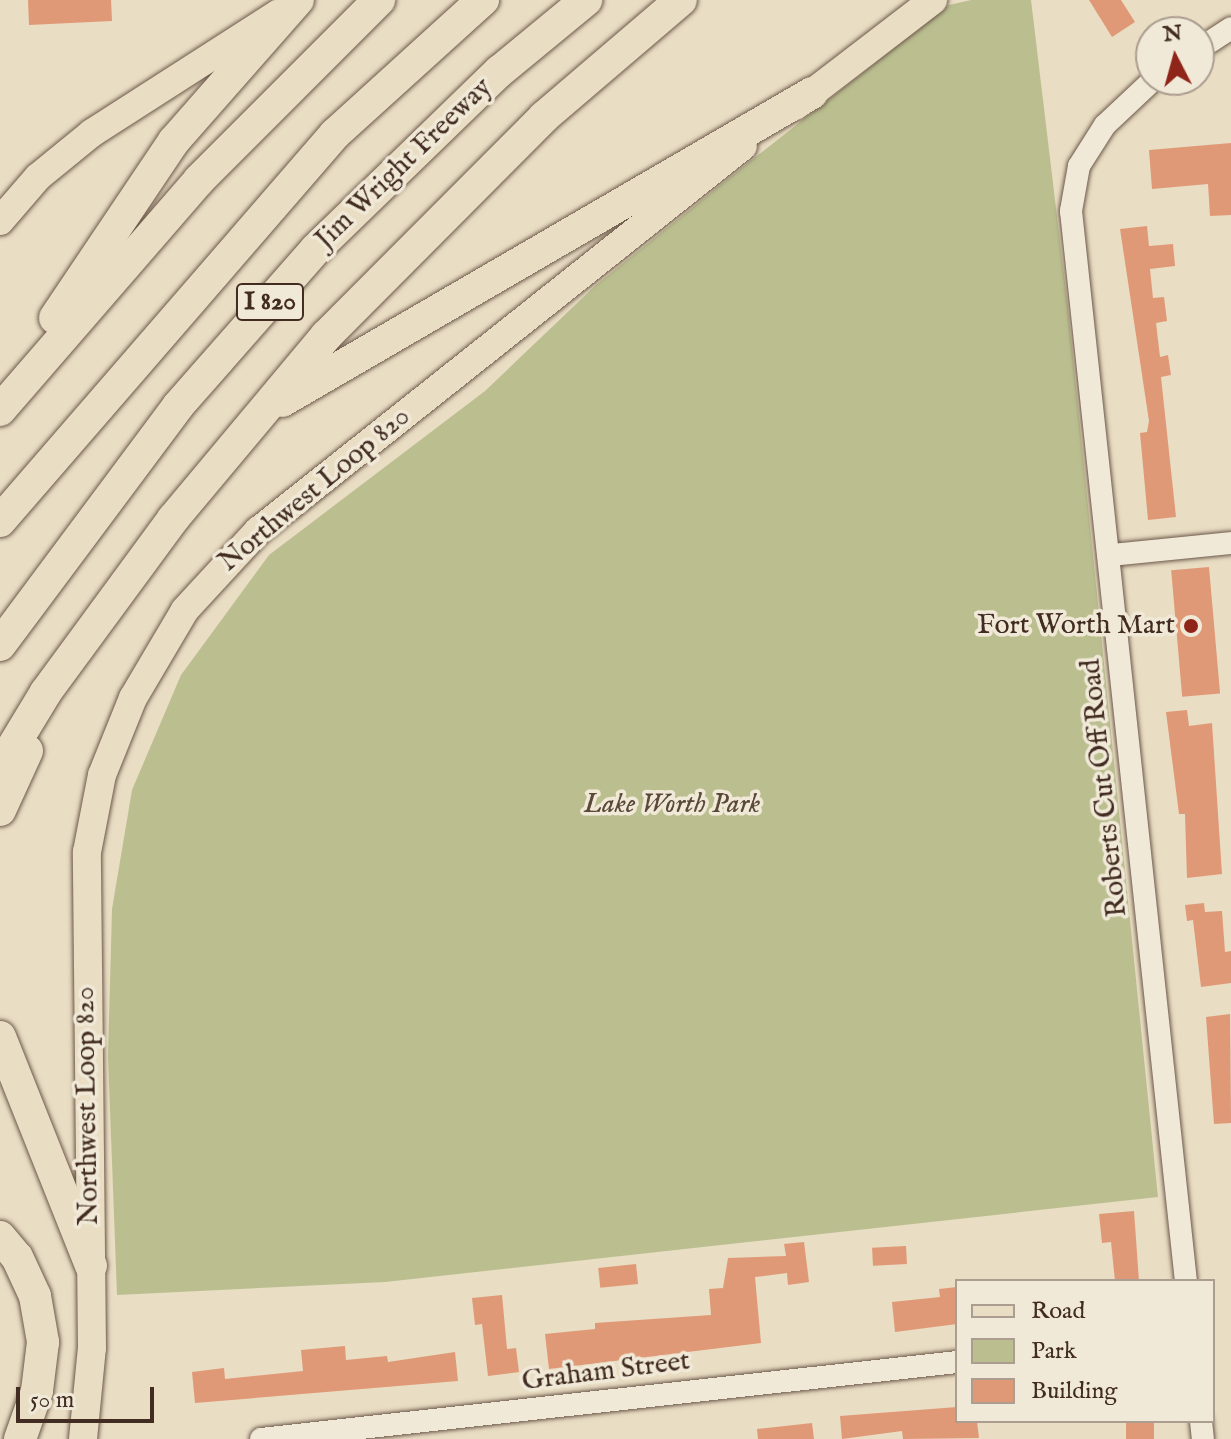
<!DOCTYPE html>
<html>
<head>
<meta charset="utf-8">
<style>
	body { margin:0 }
	#map { position:relative; width:1231px; height:1439px; overflow:hidden; background:#e9ddc3; font-family:"IM FELL English",serif }
	div>[style] { position:absolute }
	.green>* { inset:0; background:#bbbf90 }
	.building>* { inset:0; background:#e09977; transform-origin:0 0 }
	.roads { filter:drop-shadow(0 0 2px #6c584a) drop-shadow(0 0 2px #6c584a) }
	.minor>* { height:22px; margin:-11px; padding:0 11px; transform-origin:11px; border-radius:11px; background:#f1e9d8 }
	.major>* { height:28px; margin:-14px; padding:0 14px; transform-origin:14px; border-radius:14px; background:#e9ddc3 }
	.highway>* { height:32px; margin:-16px; padding:0 16px; transform-origin:16px; border-radius:16px; background:#e9ddc3 }
	.dots>* { width:22px; height:22px; translate:-50% -50%; box-sizing:border-box; border:4px solid #f1e9d8; border-radius:50% }
	span { translate:-50% -50%; white-space:nowrap; text-align:center; line-height:1.15; -webkit-text-stroke:7px #f1e9d8; paint-order:stroke }
	.shield-label span { padding:2px 6px; background:#f1e9d8; border:2px solid; border-radius:6px; -webkit-text-stroke-width:0 }
	.shield-label { font-size:26px; color:#422c22; font-weight:700 }
	.street-label { font-size:28px; color:#422c22 }
	.poi-label { font-size:28px; color:#422c22 }
	.right { translate:-100% -50%; text-align:right }
	.park-label { font-size:28px; color:#5a4938; font-style:italic }
	.legend { position:absolute; left:955px; top:1279px; width:260px; height:144px; box-sizing:border-box; background:#f1e9d8; border:2px solid #ab9d8f; margin:0; padding:10px 14px; list-style:none; font-size:24px; color:#422c22 }
	.legend li { display:flex; align-items:center; gap:16px; height:40px }
	.legend b { width:40px; border:2px solid #ab9d8f }
	.north { position:absolute; left:1135px; top:16px; width:80px; height:80px; box-sizing:border-box; background:#f1e9d8; border:2px solid #ab9d8f; border-radius:50%; rotate:354deg; font-size:22px; font-weight:700; line-height:32px; text-align:center; color:#422c22 }
	.north::after { content:''; display:block; margin:auto; width:28px; height:36px; background:#8f2418; clip-path:polygon(50% 0,100% 100%,50% 72%,0 100%) }
	.scale { position:absolute; left:16px; top:1387px; width:138px; height:36px; box-sizing:border-box; border:4px solid #422c22; border-top:0; padding-left:10px; font-size:24px; line-height:28px; white-space:nowrap; color:#422c22; -webkit-text-stroke:6px #f1e9d8; paint-order:stroke }
</style>
</head>
<body>
<div id="map">
	<div class="green">
		<i style="clip-path:polygon(971px 0,1031px 0,1068px 308px,1158px 1197px,385px 1282px,117px 1295px,108px 1056px,112px 909px,132px 790px,181px 675px,269px 555px,485px 391px,596px 285px,748px 163px,949px 5px)"></i>
	</div>
	<div class="building">
		<i style="clip-path:polygon(28px 0,111px 0,112px 21px,29px 25px)"></i>
		<i style="clip-path:polygon(1089px 0,1121px 0,1135px 22px,1112px 37px)"></i>
		<i style="clip-path:polygon(1231px 143px,1231px 215px,1210px 216px,1208px 184px,1152px 189px,1149px 150px)"></i>
		<i style="clip-path:polygon(1147px 226px,1149px 246px,1173px 244px,1175px 266px,1150px 269px,1153px 298px,1164px 297px,1167px 321px,1156px 323px,1160px 357px,1168px 355px,1171px 375px,1161px 377px,1176px 517px,1148px 520px,1140px 433px,1147px 432px,1149px 421px,1120px 229px)"></i>
		<i style="left:1209px;top:567px;width:127px;height:38px;rotate:85deg"></i>
		<i style="clip-path:polygon(1187px 710px,1189px 726px,1212px 723px,1222px 874px,1187px 878px,1185px 814px,1179px 814px,1166px 712px)"></i>
		<i style="clip-path:polygon(1204px 903px,1205px 912px,1222px 911px,1225px 952px,1231px 951px,1231px 983px,1201px 987px,1193px 920px,1187px 921px,1185px 905px)"></i>
		<i style="clip-path:polygon(1230px 1014px,1231px 1123px,1214px 1124px,1206px 1017px)"></i>
		<i style="clip-path:polygon(1134px 1211px,1139px 1281px,1115px 1281px,1111px 1242px,1102px 1243px,1099px 1214px)"></i>
		<i style="clip-path:polygon(804px 1242px,809px 1282px,788px 1285px,787px 1273px,755px 1277px,761px 1343px,549px 1369px,545px 1334px,595px 1329px,595px 1323px,711px 1315px,709px 1289px,723px 1288px,728px 1258px,786px 1256px,784px 1244px)"></i>
		<i style="left:906px;top:1246px;width:18px;height:34px;rotate:87deg"></i>
		<i style="left:636px;top:1264px;width:20px;height:38px;rotate:84deg"></i>
		<i style="clip-path:polygon(957px 1287px,957px 1324px,895px 1332px,892px 1302px,940px 1297px,939px 1289px)"></i>
		<i style="clip-path:polygon(502px 1295px,507px 1349px,516px 1348px,519px 1372px,488px 1376px,482px 1324px,475px 1325px,472px 1298px)"></i>
		<i style="clip-path:polygon(345px 1346px,346px 1360px,387px 1356px,388px 1362px,455px 1352px,458px 1381px,195px 1403px,192px 1372px,224px 1368px,225px 1379px,303px 1371px,301px 1350px)"></i>
		<i style="clip-path:polygon(957px 1407px,957px 1421px,977px 1421px,979px 1438px,903px 1439px,902px 1431px,842px 1439px,840px 1416px)"></i>
		<i style="left:1126px;top:1421px;width:28px;height:18px"></i>
		<i style="clip-path:polygon(812px 1423px,814px 1439px,758px 1439px,757px 1429px)"></i>
	</div>
	<div class="roads">
		<div class="minor">
			<i style="left:1199px;top:49px;width:38px;rotate:-33deg"></i>
			<i style="left:1153px;top:80px;width:66px;rotate:136.8deg"></i>
			<i style="left:1105px;top:125px;width:49px;rotate:122.4deg"></i>
			<i style="left:1079px;top:166px;width:46px;rotate:100.1deg"></i>
			<i style="left:1071px;top:211px;width:1076px;rotate:83.87deg"></i>
			<i style="left:1111px;top:555px;width:121px;rotate:-5.7deg"></i>
			<i style="left:1201px;top:1421px;width:18px;rotate:84deg"></i>
			<i style="left:261px;top:1439px;width:700px;rotate:-6.31deg"></i>
		</div>
		<div class="major">
			<i style="left:795px;top:106px;width:174px;rotate:-37.5deg"></i>
			<i style="left:0;top:221px;width:58px;rotate:-49.2deg"></i>
			<i style="left:38px;top:177px;width:70px;rotate:-39.2deg"></i>
			<i style="left:92px;top:133px;width:222px;rotate:-32.7deg"></i>
			<i style="left:83px;top:1439px;width:91px;rotate:-84.4deg"></i>
			<i style="left:92px;top:1348px;width:496px;rotate:-90.6deg"></i>
			<i style="left:87px;top:852px;width:78px;rotate:-79deg"></i>
			<i style="left:102px;top:775px;width:83px;rotate:-68.1deg"></i>
			<i style="left:133px;top:698px;width:102px;rotate:-59.4deg"></i>
			<i style="left:185px;top:610px;width:108px;rotate:-47.3deg"></i>
			<i style="left:258px;top:531px;width:619px;rotate:-38.44deg"></i>
		</div>
		<div class="highway">
			<i style="left:55px;top:318px;width:213px;rotate:-56.1deg"></i>
			<i style="left:174px;top:141px;width:188px;rotate:-48.7deg"></i>
			<i style="left:282px;top:401px;width:613px;rotate:-30.16deg"></i>
			<i style="left:0;top:410px;width:304px;rotate:-49.1deg"></i>
			<i style="left:199px;top:180px;width:255px;rotate:-45deg"></i>
			<i style="left:0;top:521px;width:512px;rotate:-49.12deg"></i>
			<i style="left:335px;top:134px;width:200px;rotate:-42.2deg"></i>
			<i style="left:0;top:645px;width:298px;rotate:-53.3deg"></i>
			<i style="left:178px;top:406px;width:209px;rotate:-48.7deg"></i>
			<i style="left:316px;top:249px;width:256px;rotate:-44.1deg"></i>
			<i style="left:500px;top:71px;width:112px;rotate:-39.5deg"></i>
			<i style="left:0;top:768px;width:89px;rotate:-58.8deg"></i>
			<i style="left:46px;top:692px;width:215px;rotate:-53.7deg"></i>
			<i style="left:173px;top:519px;width:239px;rotate:-50.1deg"></i>
			<i style="left:326px;top:336px;width:309px;rotate:-45.1deg"></i>
			<i style="left:544px;top:117px;width:180px;rotate:-40.5deg"></i>
			<i style="left:0;top:810px;width:65px;rotate:-65.4deg"></i>
			<i style="left:0;top:1037px;width:246px;rotate:68.3deg"></i>
			<i style="left:0;top:1237px;width:26px;rotate:50deg"></i>
			<i style="left:17px;top:1257px;width:43px;rotate:65.2deg"></i>
			<i style="left:35px;top:1296px;width:47px;rotate:80.1deg"></i>
			<i style="left:43px;top:1342px;width:49px;rotate:97deg"></i>
			<i style="left:37px;top:1391px;width:51px;rotate:109.5deg"></i>
		</div>
	</div>
	<div class="dots">
		<i style="left:1191px;top:626px;background:#8f2418"></i>
	</div>
	<div class="shield-label">
		<span style="left:270px;top:302px">I 820</span>
	</div>
	<div class="street-label">
		<span style="left:404px;top:164px;rotate:-44deg">Jim Wright Freeway</span>
		<span style="left:315px;top:490px;rotate:-40deg">Northwest Loop 820</span>
		<span style="left:1105px;top:788px;rotate:-96deg">Roberts Cut Off Road</span>
		<span style="left:88px;top:1106px;rotate:-91deg">Northwest Loop 820</span>
		<span style="left:606px;top:1372px;rotate:-7deg">Graham Street</span>
	</div>
	<div class="poi-label">
		<span class="right" style="left:1175px;top:626px">Fort Worth Mart</span>
	</div>
	<div class="park-label">
		<span style="left:672px;top:805px">Lake Worth Park</span>
	</div>
	<ul class="legend">
	<li><b style="height:10px;background:#e9ddc3"></b>Road</li>
	<li><b style="height:22px;background:#bbbf90"></b>Park</li>
	<li><b style="height:22px;background:#e09977"></b>Building</li>
	</ul>
	<div class="north">N</div>
	<div class="scale">50 m</div>
</div>
</body>
</html>
